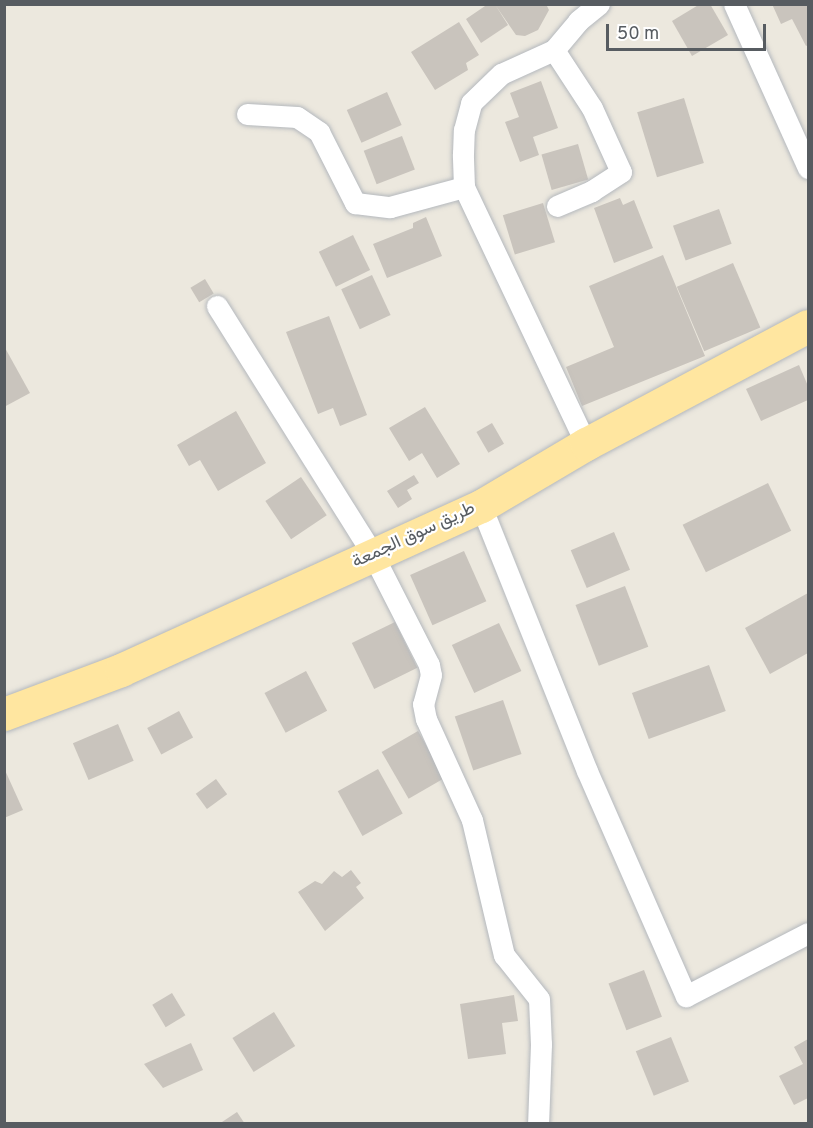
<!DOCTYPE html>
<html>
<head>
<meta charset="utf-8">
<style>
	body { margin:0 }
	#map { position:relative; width:813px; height:1128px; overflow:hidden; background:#ece8de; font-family:Overpass,Vazirmatn,sans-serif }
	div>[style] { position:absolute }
	.building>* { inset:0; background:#c9c4bd; transform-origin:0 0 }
	.roads { filter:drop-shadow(0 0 2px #b4b8bd) drop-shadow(0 0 2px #b4b8bd) }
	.street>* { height:21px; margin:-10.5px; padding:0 10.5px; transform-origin:10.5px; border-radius:10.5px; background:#fff }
	.primary>* { height:33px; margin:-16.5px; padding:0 16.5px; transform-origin:16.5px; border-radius:16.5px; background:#ffe6a0 }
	span { translate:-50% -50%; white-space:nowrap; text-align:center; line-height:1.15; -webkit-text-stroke:4.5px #fff; paint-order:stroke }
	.street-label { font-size:18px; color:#575c61 }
	.frame { position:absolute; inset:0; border:6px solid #575c61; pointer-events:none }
	.scale { position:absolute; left:606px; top:24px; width:160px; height:27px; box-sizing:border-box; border:3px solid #575c61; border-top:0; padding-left:8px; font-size:18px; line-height:21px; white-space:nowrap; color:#575c61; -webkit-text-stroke:4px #fff; paint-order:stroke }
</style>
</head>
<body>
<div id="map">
	<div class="building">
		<i style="clip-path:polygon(488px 4px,546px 4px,549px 10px,538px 30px,525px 36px,516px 35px,496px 6px,508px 25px,481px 43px,466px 19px)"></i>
		<i style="clip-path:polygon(700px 4px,710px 4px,728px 35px,692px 56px,672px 21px)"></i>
		<i style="clip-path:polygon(772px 4px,808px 4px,808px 45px,806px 46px,792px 19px,781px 24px)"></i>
		<i style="clip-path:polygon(459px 22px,479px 55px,466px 63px,468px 70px,435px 90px,411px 52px)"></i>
		<i style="clip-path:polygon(541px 81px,558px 128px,533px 137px,539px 155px,520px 162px,505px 122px,519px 117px,510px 93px)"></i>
		<i style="left:387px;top:92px;width:36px;height:44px;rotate:66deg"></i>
		<i style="left:684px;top:98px;width:68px;height:49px;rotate:73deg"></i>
		<i style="left:402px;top:136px;width:36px;height:41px;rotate:69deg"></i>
		<i style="left:578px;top:144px;width:37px;height:38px;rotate:74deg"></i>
		<i style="clip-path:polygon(620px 198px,623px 205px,634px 200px,653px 248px,614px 263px,594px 208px)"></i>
		<i style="left:543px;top:203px;width:41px;height:42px;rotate:73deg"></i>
		<i style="left:719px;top:209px;width:37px;height:49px;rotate:70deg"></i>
		<i style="clip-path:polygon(426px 217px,442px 256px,387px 278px,373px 244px,413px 228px,413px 223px)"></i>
		<i style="left:353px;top:235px;width:39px;height:38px;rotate:64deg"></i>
		<i style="clip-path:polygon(663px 255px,705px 356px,582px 406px,566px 367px,614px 347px,589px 286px)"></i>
		<i style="left:733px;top:263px;width:70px;height:61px;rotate:67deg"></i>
		<i style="left:372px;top:275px;width:44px;height:34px;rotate:65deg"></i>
		<i style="left:205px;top:279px;width:17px;height:17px;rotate:59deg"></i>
		<i style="clip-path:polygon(329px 316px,367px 415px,340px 426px,333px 408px,318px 414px,286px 332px)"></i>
		<i style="clip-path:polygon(4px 346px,30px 393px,4px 407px)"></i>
		<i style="clip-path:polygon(799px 365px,808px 386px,808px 400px,761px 421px,746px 389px)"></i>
		<i style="clip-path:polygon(425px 407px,460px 464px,437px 478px,422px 453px,409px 461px,389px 428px)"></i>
		<i style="clip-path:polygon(236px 411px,266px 463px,218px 491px,200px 460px,189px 466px,177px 445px)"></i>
		<i style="left:492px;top:423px;width:24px;height:18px;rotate:60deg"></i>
		<i style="clip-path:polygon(414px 475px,419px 483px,407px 490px,412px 499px,398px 508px,387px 491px)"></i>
		<i style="left:301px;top:477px;width:46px;height:43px;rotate:56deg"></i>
		<i style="left:768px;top:483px;width:53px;height:95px;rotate:64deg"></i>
		<i style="left:614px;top:532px;width:41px;height:47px;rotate:67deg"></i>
		<i style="left:464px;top:551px;width:55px;height:59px;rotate:66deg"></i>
		<i style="left:625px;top:586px;width:65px;height:53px;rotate:69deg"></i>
		<i style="clip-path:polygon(808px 593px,808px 653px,770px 674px,745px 628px)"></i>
		<i style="left:395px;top:622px;width:51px;height:48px;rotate:64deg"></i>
		<i style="left:499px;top:623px;width:53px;height:52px;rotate:65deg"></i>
		<i style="left:709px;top:665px;width:49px;height:82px;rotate:70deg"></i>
		<i style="left:306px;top:671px;width:45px;height:47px;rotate:62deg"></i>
		<i style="left:503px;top:700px;width:57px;height:51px;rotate:71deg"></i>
		<i style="left:179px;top:711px;width:30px;height:36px;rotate:62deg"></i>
		<i style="left:118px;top:724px;width:40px;height:49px;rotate:67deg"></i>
		<i style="left:418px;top:731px;width:54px;height:42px;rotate:60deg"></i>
		<i style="clip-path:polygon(4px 768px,23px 810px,4px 818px)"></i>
		<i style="left:378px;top:769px;width:51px;height:46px;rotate:61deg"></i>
		<i style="left:216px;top:779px;width:19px;height:25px;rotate:54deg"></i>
		<i style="clip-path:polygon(351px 870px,361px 883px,356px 887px,364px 898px,325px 931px,298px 892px,315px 881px,322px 884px,334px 871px,342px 877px)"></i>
		<i style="left:644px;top:970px;width:50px;height:38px;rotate:69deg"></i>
		<i style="left:172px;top:993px;width:26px;height:23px;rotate:59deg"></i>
		<i style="clip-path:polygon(514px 995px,518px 1021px,502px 1023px,506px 1054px,468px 1059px,460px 1004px)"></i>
		<i style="left:274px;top:1012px;width:40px;height:49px;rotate:58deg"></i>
		<i style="left:671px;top:1037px;width:48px;height:38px;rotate:68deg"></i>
		<i style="clip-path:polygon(808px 1039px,808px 1098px,794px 1105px,779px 1076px,803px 1064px,794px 1047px)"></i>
		<i style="clip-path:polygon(191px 1043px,203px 1070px,163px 1088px,144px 1064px)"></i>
		<i style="clip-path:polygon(237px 1112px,245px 1124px,219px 1124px)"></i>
	</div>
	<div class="roads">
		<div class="street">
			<i style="left:734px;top:4px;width:180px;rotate:65.7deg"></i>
			<i style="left:554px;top:50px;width:69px;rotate:56.8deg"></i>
			<i style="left:592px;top:108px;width:70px;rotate:65.6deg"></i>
			<i style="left:621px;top:172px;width:35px;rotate:147deg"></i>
			<i style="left:592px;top:191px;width:38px;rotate:157deg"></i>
			<i style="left:247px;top:114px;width:50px;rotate:3.4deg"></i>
			<i style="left:297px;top:117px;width:27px;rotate:34deg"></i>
			<i style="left:319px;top:132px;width:80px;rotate:63.1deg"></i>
			<i style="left:355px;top:203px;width:35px;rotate:7deg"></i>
			<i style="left:390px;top:207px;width:77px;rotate:-15.1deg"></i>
			<i style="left:217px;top:306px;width:294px;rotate:57.9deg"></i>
			<i style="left:373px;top:555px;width:123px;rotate:63deg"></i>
			<i style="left:429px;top:665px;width:10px;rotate:79deg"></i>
			<i style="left:431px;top:675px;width:30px;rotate:105deg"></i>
			<i style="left:423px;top:704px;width:15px;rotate:79deg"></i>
			<i style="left:426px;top:719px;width:111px;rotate:65.5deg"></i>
			<i style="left:472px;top:820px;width:139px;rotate:76.7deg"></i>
			<i style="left:504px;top:955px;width:56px;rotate:51.5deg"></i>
			<i style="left:539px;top:999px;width:45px;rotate:87.5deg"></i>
			<i style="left:541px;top:1044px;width:80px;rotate:92.1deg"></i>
			<i style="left:586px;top:444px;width:284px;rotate:-115.4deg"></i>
			<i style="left:464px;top:187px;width:33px;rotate:-92deg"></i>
			<i style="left:463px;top:154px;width:24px;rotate:-88deg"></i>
			<i style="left:464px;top:130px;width:28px;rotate:-75deg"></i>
			<i style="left:471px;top:103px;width:42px;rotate:-44deg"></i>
			<i style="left:501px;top:74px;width:58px;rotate:-24.4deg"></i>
			<i style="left:554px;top:50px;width:38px;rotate:-50deg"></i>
			<i style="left:578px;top:21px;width:27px;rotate:-39deg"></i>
			<i style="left:481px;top:506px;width:285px;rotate:68.2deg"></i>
			<i style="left:587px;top:771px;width:246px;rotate:66.3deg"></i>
			<i style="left:686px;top:996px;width:137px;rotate:-27.3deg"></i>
		</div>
		<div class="primary">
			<i style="left:4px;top:714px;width:125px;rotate:-20.6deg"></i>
			<i style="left:121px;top:670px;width:396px;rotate:-24.5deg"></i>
			<i style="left:481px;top:506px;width:122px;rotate:-30.6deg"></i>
			<i style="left:586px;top:444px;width:251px;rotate:-28deg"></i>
		</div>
	</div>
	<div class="street-label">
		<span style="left:414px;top:536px;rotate:-25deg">طريق سوق الجمعة</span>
	</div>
	<div class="frame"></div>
	<div class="scale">50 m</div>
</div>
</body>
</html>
